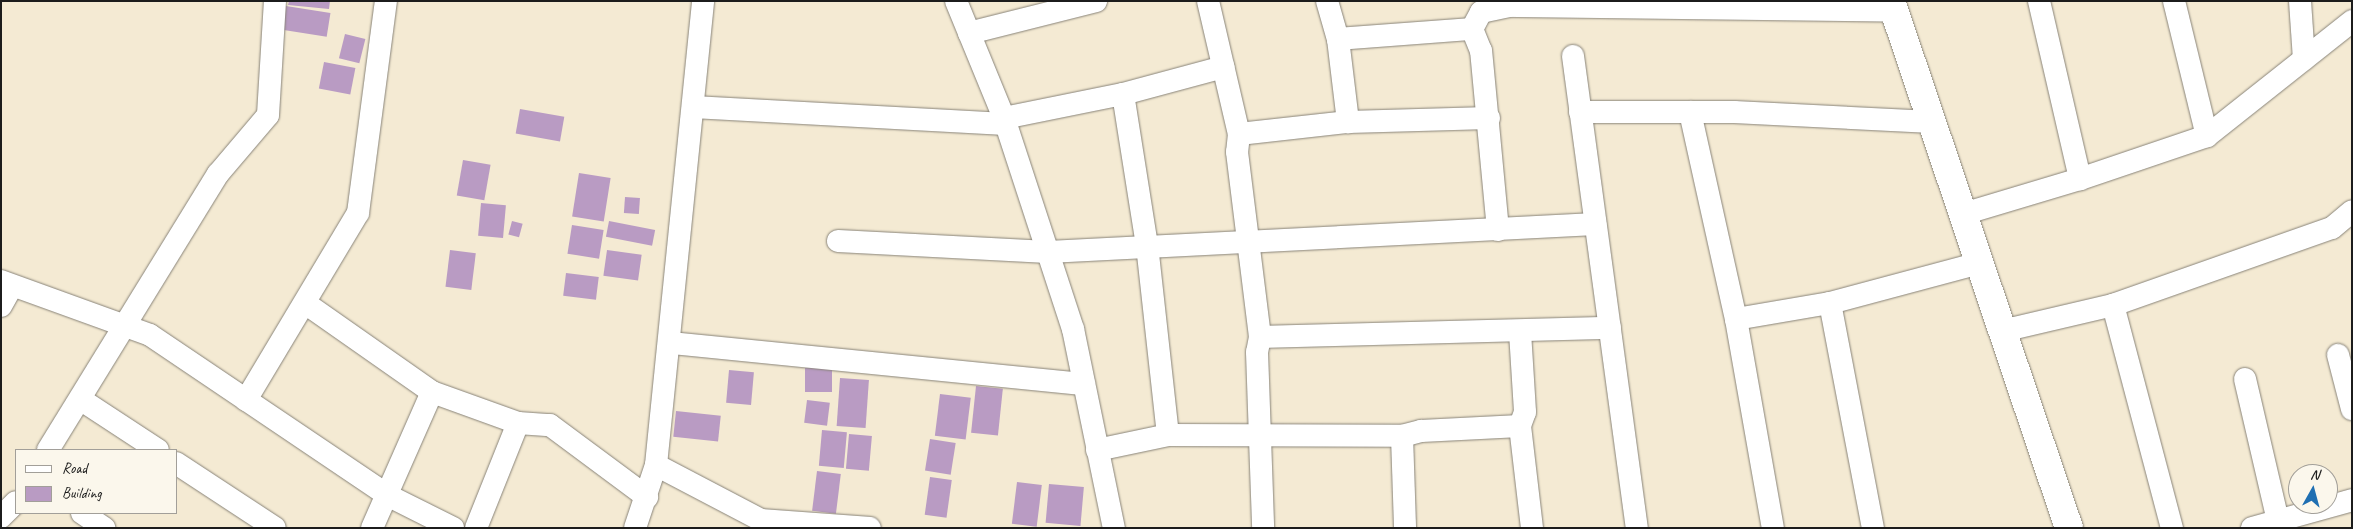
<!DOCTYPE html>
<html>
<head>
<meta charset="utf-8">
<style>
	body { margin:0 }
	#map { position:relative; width:2353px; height:529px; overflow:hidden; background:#f4ead3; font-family:Caveat,sans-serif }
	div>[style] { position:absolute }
	.building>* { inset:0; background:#b99bc3; transform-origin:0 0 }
	.roads { filter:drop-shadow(0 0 1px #888378) drop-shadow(0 0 1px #888378) }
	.minor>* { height:22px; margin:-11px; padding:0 11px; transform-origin:11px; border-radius:11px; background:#fff }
	.tertiary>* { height:28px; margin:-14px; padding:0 14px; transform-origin:14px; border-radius:14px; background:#fff }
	span { translate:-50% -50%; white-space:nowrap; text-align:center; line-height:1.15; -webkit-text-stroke:4.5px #fbf7ec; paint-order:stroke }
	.frame { position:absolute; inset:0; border:2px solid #1c1c1c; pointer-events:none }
	.legend { position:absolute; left:15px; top:449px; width:162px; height:65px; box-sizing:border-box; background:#fbf7ec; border:1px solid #a29f99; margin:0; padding:6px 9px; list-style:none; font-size:15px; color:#1c1c1c }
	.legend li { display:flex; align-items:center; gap:10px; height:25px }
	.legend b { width:25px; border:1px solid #a29f99 }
	.north { position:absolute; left:2288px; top:464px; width:50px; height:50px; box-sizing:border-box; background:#fbf7ec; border:1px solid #a29f99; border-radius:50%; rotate:7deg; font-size:14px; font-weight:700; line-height:20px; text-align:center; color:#1c1c1c }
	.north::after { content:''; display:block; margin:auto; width:18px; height:22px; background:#1f6fb2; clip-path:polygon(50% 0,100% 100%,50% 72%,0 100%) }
</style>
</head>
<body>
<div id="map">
	<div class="building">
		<i style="clip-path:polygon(289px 1px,330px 1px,329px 9px,288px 5px)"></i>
		<i style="left:286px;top:6px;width:45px;height:24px;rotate:9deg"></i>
		<i style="left:345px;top:34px;width:21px;height:25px;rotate:14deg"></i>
		<i style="left:324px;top:62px;width:32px;height:27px;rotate:11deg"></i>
		<i style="left:520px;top:109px;width:45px;height:25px;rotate:10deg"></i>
		<i style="left:463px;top:160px;width:28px;height:36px;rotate:10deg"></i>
		<i style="left:579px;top:173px;width:32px;height:44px;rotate:9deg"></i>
		<i style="left:625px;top:197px;width:15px;height:16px;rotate:4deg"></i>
		<i style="left:481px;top:203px;width:25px;height:33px;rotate:5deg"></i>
		<i style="left:512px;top:221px;width:11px;height:14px;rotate:15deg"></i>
		<i style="left:609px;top:221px;width:47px;height:16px;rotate:11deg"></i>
		<i style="left:572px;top:225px;width:32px;height:29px;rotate:9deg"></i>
		<i style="left:450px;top:250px;width:26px;height:37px;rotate:7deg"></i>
		<i style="left:607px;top:250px;width:35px;height:26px;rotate:8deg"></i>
		<i style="left:566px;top:273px;width:33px;height:23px;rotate:7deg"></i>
		<i style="left:805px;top:368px;width:27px;height:24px"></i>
		<i style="left:729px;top:370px;width:25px;height:33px;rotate:5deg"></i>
		<i style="left:840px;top:378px;width:29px;height:48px;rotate:4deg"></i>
		<i style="left:976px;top:386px;width:27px;height:47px;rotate:6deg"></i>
		<i style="left:940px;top:394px;width:31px;height:42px;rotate:7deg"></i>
		<i style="left:807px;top:400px;width:23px;height:23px;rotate:7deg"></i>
		<i style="left:676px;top:411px;width:45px;height:26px;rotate:6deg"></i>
		<i style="left:822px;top:430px;width:25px;height:36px;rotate:5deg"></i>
		<i style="left:849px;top:434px;width:23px;height:35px;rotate:5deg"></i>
		<i style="left:930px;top:439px;width:26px;height:32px;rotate:9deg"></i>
		<i style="left:817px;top:471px;width:24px;height:40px;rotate:7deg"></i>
		<i style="left:930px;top:477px;width:22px;height:38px;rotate:8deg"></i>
		<i style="left:1017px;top:482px;width:25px;height:42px;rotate:7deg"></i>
		<i style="left:1049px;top:484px;width:35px;height:39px;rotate:5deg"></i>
	</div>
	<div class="roads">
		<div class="minor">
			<i style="left:956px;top:1px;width:126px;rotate:67.7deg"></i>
			<i style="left:1004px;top:118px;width:222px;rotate:71.9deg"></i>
			<i style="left:1073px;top:329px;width:203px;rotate:78.4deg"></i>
			<i style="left:1208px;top:1px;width:137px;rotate:76.9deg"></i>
			<i style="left:1239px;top:134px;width:18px;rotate:96deg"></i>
			<i style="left:1237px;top:152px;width:186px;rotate:82.9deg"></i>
			<i style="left:1260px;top:337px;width:15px;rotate:101deg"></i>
			<i style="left:1257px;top:352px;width:176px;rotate:88deg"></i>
			<i style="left:1327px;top:1px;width:40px;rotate:74deg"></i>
			<i style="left:1338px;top:39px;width:84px;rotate:83.1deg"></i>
			<i style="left:2039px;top:1px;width:183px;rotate:77deg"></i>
			<i style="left:2174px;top:1px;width:139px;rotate:76.3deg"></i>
			<i style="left:2300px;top:1px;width:58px;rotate:86.1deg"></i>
			<i style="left:969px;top:33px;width:131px;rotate:-14.1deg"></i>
			<i style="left:1338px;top:39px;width:134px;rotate:-4.3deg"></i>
			<i style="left:1573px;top:56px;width:476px;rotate:82.3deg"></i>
			<i style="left:1123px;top:94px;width:153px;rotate:81deg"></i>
			<i style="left:1147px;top:245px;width:191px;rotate:83.7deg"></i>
			<i style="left:693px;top:107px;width:313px;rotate:3.1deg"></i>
			<i style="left:1580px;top:112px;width:154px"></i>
			<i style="left:1734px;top:112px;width:198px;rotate:2.9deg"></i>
			<i style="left:1690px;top:112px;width:212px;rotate:77.5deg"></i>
			<i style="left:1736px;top:319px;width:212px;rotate:80deg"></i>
			<i style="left:1004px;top:118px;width:121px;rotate:-11.4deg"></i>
			<i style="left:1123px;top:94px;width:104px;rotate:-15.1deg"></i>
			<i style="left:1239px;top:134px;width:110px;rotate:-6.3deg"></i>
			<i style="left:1348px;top:122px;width:141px;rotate:-1.6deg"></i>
			<i style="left:1963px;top:214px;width:122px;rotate:-16.7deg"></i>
			<i style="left:2080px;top:179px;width:134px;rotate:-18.7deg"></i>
			<i style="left:2207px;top:136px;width:185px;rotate:-38.4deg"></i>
			<i style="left:1498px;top:230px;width:180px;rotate:-95.4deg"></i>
			<i style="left:1481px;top:51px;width:24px;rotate:-112deg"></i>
			<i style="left:1472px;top:29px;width:19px;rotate:-62deg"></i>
			<i style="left:1481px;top:12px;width:29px;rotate:-12deg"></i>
			<i style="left:1509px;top:6px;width:386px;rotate:0.7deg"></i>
			<i style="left:838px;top:241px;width:210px;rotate:3deg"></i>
			<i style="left:1048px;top:252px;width:548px;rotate:-2.93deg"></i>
			<i style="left:1px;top:281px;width:158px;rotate:19.9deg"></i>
			<i style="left:150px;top:335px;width:286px;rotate:34deg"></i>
			<i style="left:387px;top:495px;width:74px;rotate:26.6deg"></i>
			<i style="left:305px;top:303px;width:155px;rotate:35deg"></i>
			<i style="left:432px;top:392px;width:149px;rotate:113.8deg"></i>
			<i style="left:1830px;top:303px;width:229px;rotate:79.2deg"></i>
			<i style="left:2113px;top:305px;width:231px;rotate:75.2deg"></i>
			<i style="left:1px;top:306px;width:23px;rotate:-61deg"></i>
			<i style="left:1736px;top:319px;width:95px;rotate:-9.7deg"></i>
			<i style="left:1830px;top:303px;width:154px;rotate:-15deg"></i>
			<i style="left:2002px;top:331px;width:114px;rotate:-13.2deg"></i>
			<i style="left:2113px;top:305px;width:232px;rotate:-19.4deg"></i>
			<i style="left:2332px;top:228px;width:26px;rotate:-40deg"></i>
			<i style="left:1520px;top:332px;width:80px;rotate:86.4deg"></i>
			<i style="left:1525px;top:412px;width:15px;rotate:110deg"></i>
			<i style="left:1520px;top:426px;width:103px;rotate:83.3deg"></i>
			<i style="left:1260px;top:337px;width:350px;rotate:-1.5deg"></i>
			<i style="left:671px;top:343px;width:415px;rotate:5.7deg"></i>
			<i style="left:2338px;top:355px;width:56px;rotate:75.5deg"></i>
			<i style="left:2245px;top:379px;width:146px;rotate:76.9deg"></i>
			<i style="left:432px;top:392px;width:91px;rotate:19.8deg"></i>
			<i style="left:518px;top:423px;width:113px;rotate:111.8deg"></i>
			<i style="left:80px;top:399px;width:93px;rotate:33.2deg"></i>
			<i style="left:246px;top:400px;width:218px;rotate:-59.1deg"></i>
			<i style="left:358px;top:213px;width:214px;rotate:-82.5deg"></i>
			<i style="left:518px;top:423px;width:32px;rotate:4deg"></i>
			<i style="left:550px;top:425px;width:121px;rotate:36.6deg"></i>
			<i style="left:1402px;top:436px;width:92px;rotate:88.1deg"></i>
			<i style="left:48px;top:450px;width:324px;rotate:-58.4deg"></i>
			<i style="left:218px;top:174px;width:77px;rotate:-49.7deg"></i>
			<i style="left:268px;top:115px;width:114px;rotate:-86.5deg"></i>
			<i style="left:1097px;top:450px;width:73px;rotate:-11.9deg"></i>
			<i style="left:1168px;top:435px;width:234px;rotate:0.2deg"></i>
			<i style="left:1402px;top:436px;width:20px;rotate:-15deg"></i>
			<i style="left:1421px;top:431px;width:99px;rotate:-2.9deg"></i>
			<i style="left:176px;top:463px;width:118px;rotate:33.3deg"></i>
			<i style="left:656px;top:465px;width:119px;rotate:27.6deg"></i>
			<i style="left:761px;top:520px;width:109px;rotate:4.2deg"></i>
			<i style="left:82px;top:513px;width:27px;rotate:34deg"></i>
			<i style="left:1px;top:517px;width:21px;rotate:-45deg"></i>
			<i style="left:635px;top:528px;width:66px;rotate:-71.6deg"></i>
			<i style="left:656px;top:465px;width:466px;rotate:-84.2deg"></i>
			<i style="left:2252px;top:528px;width:104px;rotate:-15.6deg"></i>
		</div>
		<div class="tertiary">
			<i style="left:1891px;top:1px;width:556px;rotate:71.34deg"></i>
		</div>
	</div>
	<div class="frame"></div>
	<ul class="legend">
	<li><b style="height:6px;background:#fff"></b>Road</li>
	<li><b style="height:14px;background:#b99bc3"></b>Building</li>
	</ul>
	<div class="north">N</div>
</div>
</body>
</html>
